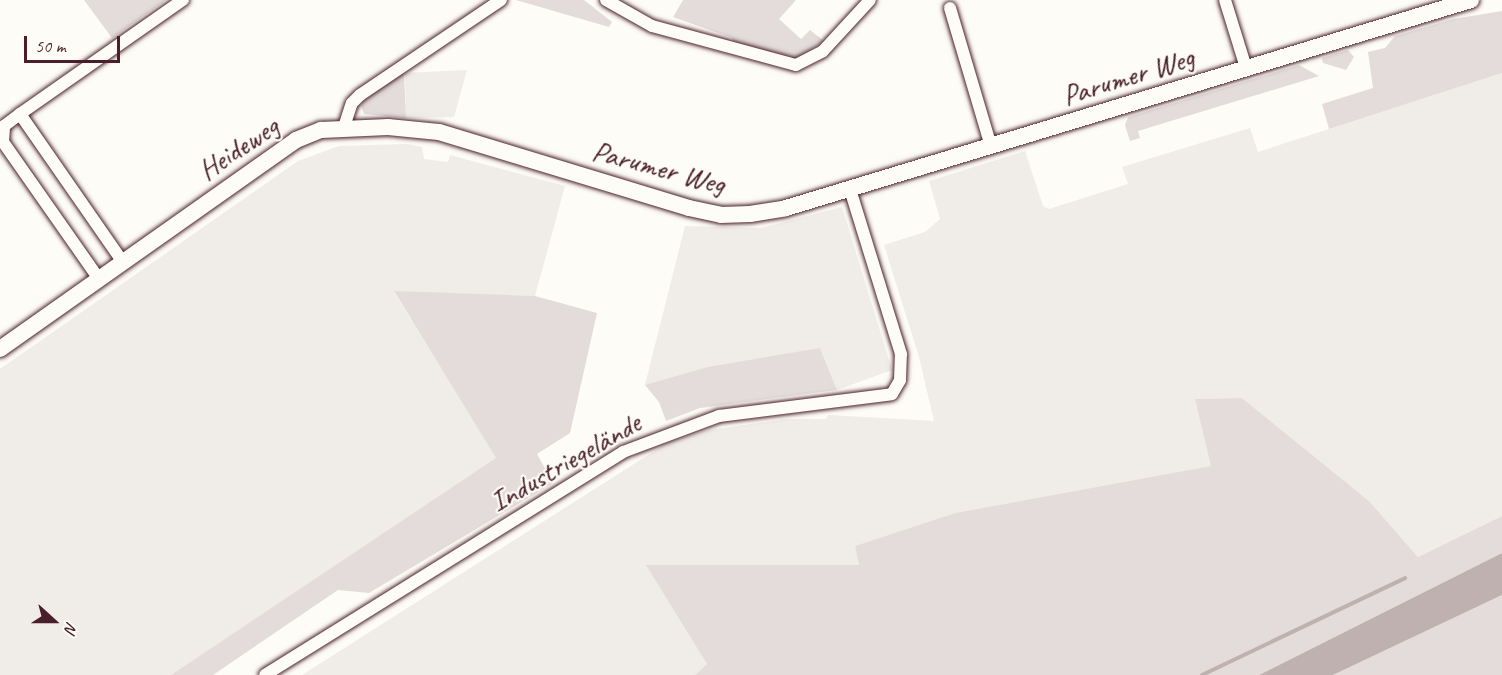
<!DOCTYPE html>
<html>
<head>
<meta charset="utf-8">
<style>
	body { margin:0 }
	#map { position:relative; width:1502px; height:675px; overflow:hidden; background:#fdfcf7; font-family:Caveat,sans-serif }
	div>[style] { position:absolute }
	.built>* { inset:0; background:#f0ece8 }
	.green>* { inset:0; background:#e3dcda }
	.water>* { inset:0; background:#c0b1b1 }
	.stream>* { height:4px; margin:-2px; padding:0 2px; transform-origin:2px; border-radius:2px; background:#c0b1b1 }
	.roads { filter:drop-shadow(0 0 2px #4a1f2b) drop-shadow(0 0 2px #4a1f2b) }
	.street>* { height:12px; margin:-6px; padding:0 6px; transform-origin:6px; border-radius:6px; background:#fdfcf7 }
	.secondary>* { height:16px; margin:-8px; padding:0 8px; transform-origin:8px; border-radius:8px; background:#fdfcf7 }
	span { translate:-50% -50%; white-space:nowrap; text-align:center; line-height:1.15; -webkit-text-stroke:4.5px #fdfcf7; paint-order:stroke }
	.street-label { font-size:30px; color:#4a1f2b }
	.north { position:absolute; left:24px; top:591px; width:60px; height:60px; -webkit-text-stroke:4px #fdfcf7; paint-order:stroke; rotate:111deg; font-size:16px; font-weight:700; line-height:24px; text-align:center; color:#4a1f2b }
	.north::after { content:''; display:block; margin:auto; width:21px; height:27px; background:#4a1f2b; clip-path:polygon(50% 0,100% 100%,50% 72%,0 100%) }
	.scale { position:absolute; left:24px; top:36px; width:96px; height:27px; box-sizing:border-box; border:3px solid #4a1f2b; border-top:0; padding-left:8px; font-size:18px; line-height:21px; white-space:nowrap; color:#4a1f2b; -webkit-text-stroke:4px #fdfcf7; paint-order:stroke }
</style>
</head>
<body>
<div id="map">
	<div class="built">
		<i style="clip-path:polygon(467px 70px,454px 117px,406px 118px,405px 73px)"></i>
		<i style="clip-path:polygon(1502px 73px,1502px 516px,1418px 557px,1369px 501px,1242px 398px,1195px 399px,1212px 466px,955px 513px,855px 546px,859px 565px,647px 566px,707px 664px,695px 675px,302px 675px,667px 443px,704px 431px,785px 419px,826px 419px,828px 415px,934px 421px,919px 357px,884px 245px,925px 232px,940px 219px,929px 181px,1025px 151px,1043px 206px,1049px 209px,1128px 184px,1122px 167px,1250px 128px,1258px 152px)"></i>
		<i style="clip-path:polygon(407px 144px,422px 147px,424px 159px,448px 162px,450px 155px,565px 186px,535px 296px,394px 292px,497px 458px,171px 675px,0 675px,0 369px,298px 161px,339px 146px)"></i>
		<i style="clip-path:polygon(842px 207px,892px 370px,837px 390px,820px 348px,645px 385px,685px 226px,761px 228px)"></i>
	</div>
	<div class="green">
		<i style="clip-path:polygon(84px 0,166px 0,112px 38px)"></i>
		<i style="clip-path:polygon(516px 0,584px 0,612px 22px,609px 27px)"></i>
		<i style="clip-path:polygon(683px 0,796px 0,779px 19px,801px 39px,810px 30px,824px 41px,795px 59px,734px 45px,732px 38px,673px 17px)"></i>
		<i style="clip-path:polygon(1502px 11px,1502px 73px,1329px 129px,1322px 104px,1373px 88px,1368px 52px,1385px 48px,1395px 36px,1453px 19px)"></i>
		<i style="clip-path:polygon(1348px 50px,1354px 57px,1346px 70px,1323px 63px,1322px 58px)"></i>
		<i style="clip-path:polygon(1299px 65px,1319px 76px,1138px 131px,1140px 138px,1130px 141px,1125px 125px,1128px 117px)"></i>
		<i style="clip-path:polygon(404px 72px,406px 118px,364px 114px,361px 106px,365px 99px)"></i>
		<i style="clip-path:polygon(394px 291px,535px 296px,597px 313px,570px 433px,537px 454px,553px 483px,369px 593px,338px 590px,213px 675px,171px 675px,496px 458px)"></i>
		<i style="clip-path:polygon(820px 348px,837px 390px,700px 408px,666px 421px,659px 402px,645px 385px,708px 367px)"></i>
		<i style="clip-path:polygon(1242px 398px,1369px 501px,1418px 557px,1502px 516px,1502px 553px,1259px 675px,695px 675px,707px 664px,646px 565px,859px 565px,855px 546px,955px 513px,1211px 466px,1195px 399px)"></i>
		<i style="clip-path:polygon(1502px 595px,1502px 675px,1333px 675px)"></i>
	</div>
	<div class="water">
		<i style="clip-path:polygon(1502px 553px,1502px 595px,1333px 675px,1259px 675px)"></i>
	</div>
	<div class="stream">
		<i style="left:1202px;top:675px;width:225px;rotate:-25.5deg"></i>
	</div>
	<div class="roads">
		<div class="street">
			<i style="left:606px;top:0;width:53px;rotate:29.5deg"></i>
			<i style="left:652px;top:26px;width:149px;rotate:15.2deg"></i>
			<i style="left:796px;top:65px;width:30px;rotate:-27deg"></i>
			<i style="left:823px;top:51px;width:69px;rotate:-47.3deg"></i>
			<i style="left:1225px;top:0;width:71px;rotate:72.8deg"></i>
			<i style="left:950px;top:8px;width:144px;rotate:73.5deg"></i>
			<i style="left:20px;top:114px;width:199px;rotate:-35deg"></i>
			<i style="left:344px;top:127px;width:25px;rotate:-72deg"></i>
			<i style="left:352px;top:103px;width:11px;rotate:-45deg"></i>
			<i style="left:360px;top:95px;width:170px;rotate:-34deg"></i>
			<i style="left:99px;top:279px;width:167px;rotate:-125deg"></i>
			<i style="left:3px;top:142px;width:16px;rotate:-86deg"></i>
			<i style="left:4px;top:126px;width:20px;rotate:-37deg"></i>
			<i style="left:20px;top:114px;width:180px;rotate:55.2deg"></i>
			<i style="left:265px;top:675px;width:422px;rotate:-31.9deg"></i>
			<i style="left:623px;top:452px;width:103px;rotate:-20.6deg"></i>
			<i style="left:719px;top:416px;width:174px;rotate:-7.2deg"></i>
			<i style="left:892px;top:394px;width:16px;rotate:-60deg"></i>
			<i style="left:900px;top:380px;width:26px;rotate:-88deg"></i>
			<i style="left:901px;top:354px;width:173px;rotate:-107.2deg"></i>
		</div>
		<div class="secondary">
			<i style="left:0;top:349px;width:362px;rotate:-35.2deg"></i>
			<i style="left:296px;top:140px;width:27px;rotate:-22deg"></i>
			<i style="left:321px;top:130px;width:67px;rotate:-2.6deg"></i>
			<i style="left:388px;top:127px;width:51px;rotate:5.6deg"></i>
			<i style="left:439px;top:132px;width:261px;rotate:16.9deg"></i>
			<i style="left:689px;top:208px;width:33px;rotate:12deg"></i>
			<i style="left:721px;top:215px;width:29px;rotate:-2deg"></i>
			<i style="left:750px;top:214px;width:36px;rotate:-9deg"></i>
			<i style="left:786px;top:208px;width:716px;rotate:-16.89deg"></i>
		</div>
	</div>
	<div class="street-label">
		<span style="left:1128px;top:76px;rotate:-17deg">Parumer Weg</span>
		<span style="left:238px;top:148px;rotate:-34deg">Heideweg</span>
		<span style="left:659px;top:167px;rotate:15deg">Parumer Weg</span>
		<span style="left:565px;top:462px;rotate:-30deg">Industriegelände</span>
	</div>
	<div class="north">N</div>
	<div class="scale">50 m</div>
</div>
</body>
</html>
